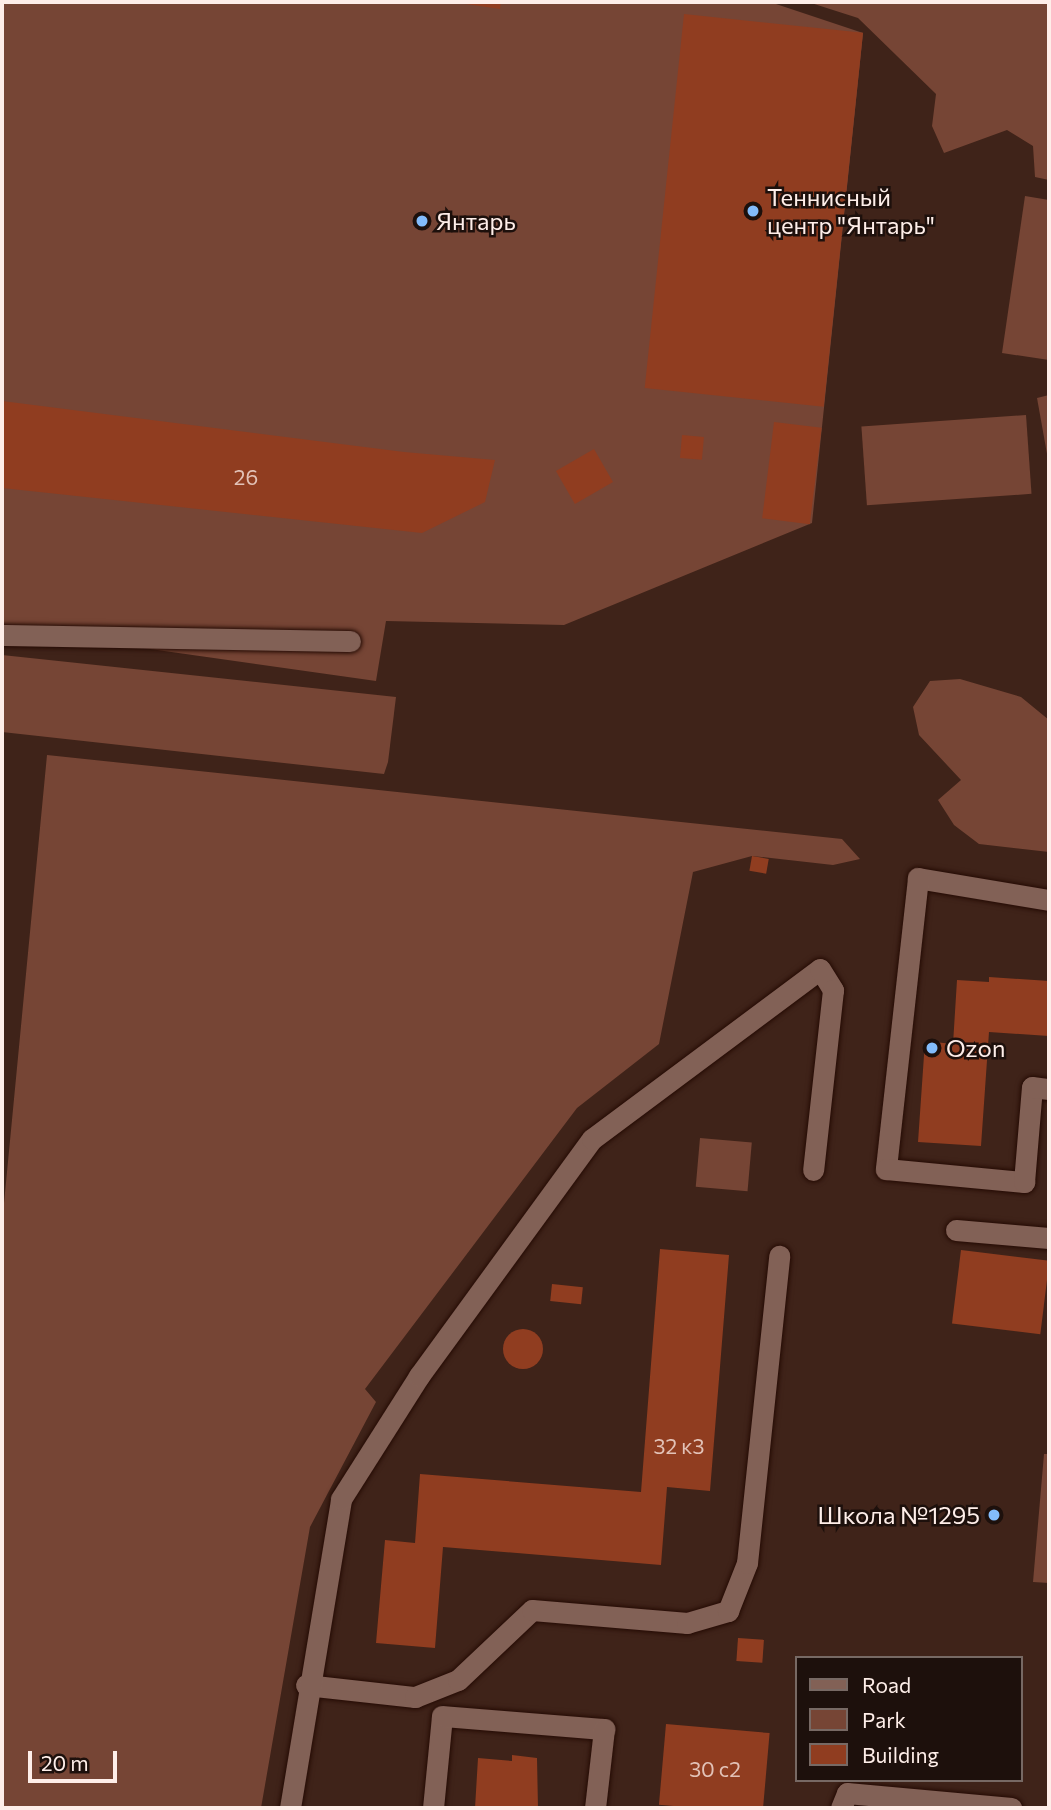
<!DOCTYPE html>
<html>
<head>
<meta charset="utf-8">
<style>
	body { margin:0 }
	#map { position:relative; width:1051px; height:1810px; overflow:hidden; background:#3f2319; font-family:Commissioner,sans-serif }
	div>[style] { position:absolute }
	.green>* { inset:0; background:#764535; transform-origin:0 0 }
	.building>* { inset:0; background:#903d20; transform-origin:0 0 }
	.round { border-radius:50% }
	.roads { filter:drop-shadow(0 0 2px #250b04) drop-shadow(0 0 2px #250b04) }
	.minor>* { height:21px; margin:-10.5px; padding:0 10.5px; transform-origin:10.5px; border-radius:10.5px; background:#826156 }
	.dots>* { width:19px; height:19px; translate:-50% -50%; box-sizing:border-box; border:4px solid #1d100c; border-radius:50% }
	span { translate:-50% -50%; white-space:nowrap; text-align:center; line-height:1.15; -webkit-text-stroke:5px #1d100c; paint-order:stroke }
	.number-label { font-size:21px; color:#e2c2b7 }
	.number-label span { -webkit-text-stroke-width:0 }
	.poi-label { font-size:24px; color:#feeee9 }
	.left { translate:0 -50%; text-align:left }
	.right { translate:-100% -50%; text-align:right }
	.frame { position:absolute; inset:0; border:4px solid #feeee9; pointer-events:none }
	.legend { position:absolute; left:795px; top:1656px; width:228px; height:126px; box-sizing:border-box; background:#1d100c; border:2px solid #776964; margin:0; padding:9px 12px; list-style:none; font-size:21px; color:#feeee9 }
	.legend li { display:flex; align-items:center; gap:14px; height:35px }
	.legend b { width:35px; border:2px solid #776964 }
	.scale { position:absolute; left:28px; top:1751px; width:89px; height:32px; box-sizing:border-box; border:4px solid #feeee9; border-top:0; padding-left:9px; font-size:21px; line-height:24px; white-space:nowrap; color:#feeee9; -webkit-text-stroke:5px #1d100c; paint-order:stroke }
</style>
</head>
<body>
<div id="map">
	<div class="green">
		<i style="clip-path:polygon(2px 2px,770px 2px,863px 33px,812px 523px,564px 625px,386px 621px,376px 681px,2px 628px)"></i>
		<i style="clip-path:polygon(808px 2px,1049px 2px,1049px 180px,1035px 177px,1033px 146px,1007px 130px,944px 153px,932px 126px,936px 94px,858px 18px)"></i>
		<i style="clip-path:polygon(1025px 196px,1049px 200px,1049px 360px,1002px 353px)"></i>
		<i style="clip-path:polygon(1049px 395px,1049px 465px,1037px 398px)"></i>
		<i style="left:1026px;top:415px;width:79px;height:165px;rotate:86deg"></i>
		<i style="clip-path:polygon(2px 655px,396px 697px,388px 762px,384px 774px,2px 732px)"></i>
		<i style="clip-path:polygon(960px 679px,1021px 697px,1049px 720px,1049px 852px,979px 844px,954px 825px,938px 800px,961px 780px,919px 735px,913px 707px,930px 681px)"></i>
		<i style="clip-path:polygon(47px 755px,842px 839px,860px 859px,833px 865px,752px 856px,693px 872px,659px 1044px,577px 1108px,365px 1389px,376px 1402px,310px 1527px,261px 1808px,2px 1808px,2px 1224px)"></i>
		<i style="left:700px;top:1138px;width:52px;height:49px;rotate:5deg"></i>
		<i style="clip-path:polygon(1044px 1454px,1049px 1454px,1049px 1583px,1033px 1582px)"></i>
	</div>
	<div class="building">
		<i style="clip-path:polygon(452px 2px,501px 2px,500px 9px)"></i>
		<i style="left:684px;top:14px;width:180px;height:376px;rotate:6deg"></i>
		<i style="clip-path:polygon(2px 401px,404px 452px,495px 460px,485px 502px,422px 533px,2px 488px)"></i>
		<i style="left:774px;top:422px;width:48px;height:97px;rotate:7deg"></i>
		<i style="left:682px;top:435px;width:22px;height:23px;rotate:5deg"></i>
		<i style="left:594px;top:449px;width:38px;height:44px;rotate:60deg"></i>
		<i style="left:752px;top:856px;width:17px;height:15px;rotate:10deg"></i>
		<i style="clip-path:polygon(989px 977px,1049px 981px,1049px 1036px,989px 1032px,981px 1146px,918px 1142px,925px 1041px,953px 1044px,957px 980px,989px 982px)"></i>
		<i style="clip-path:polygon(660px 1249px,729px 1255px,710px 1491px,667px 1487px,661px 1565px,443px 1547px,435px 1648px,376px 1643px,385px 1540px,415px 1543px,420px 1474px,641px 1492px)"></i>
		<i style="left:961px;top:1250px;width:89px;height:74px;rotate:7deg"></i>
		<i style="left:552px;top:1284px;width:31px;height:17px;rotate:6deg"></i>
		<i class="round" style="left:503px;top:1329px;width:40px;height:40px"></i>
		<i style="left:738px;top:1638px;width:26px;height:23px;rotate:4deg"></i>
		<i style="left:666px;top:1724px;width:104px;height:81px;rotate:5deg"></i>
		<i style="clip-path:polygon(512px 1755px,537px 1758px,538px 1808px,475px 1808px,478px 1758px,512px 1761px)"></i>
	</div>
	<div class="roads">
		<div class="minor">
			<i style="left:2px;top:635px;width:348px;rotate:1deg"></i>
			<i style="left:1049px;top:900px;width:133px;rotate:-170.5deg"></i>
			<i style="left:918px;top:878px;width:293px;rotate:96.3deg"></i>
			<i style="left:886px;top:1169px;width:139px;rotate:5.4deg"></i>
			<i style="left:1024px;top:1182px;width:95px;rotate:-85.2deg"></i>
			<i style="left:1032px;top:1087px;width:17px;rotate:7deg"></i>
			<i style="left:956px;top:1230px;width:93px;rotate:4.9deg"></i>
			<i style="left:306px;top:1685px;width:110px;rotate:6.3deg"></i>
			<i style="left:415px;top:1697px;width:46px;rotate:-21.6deg"></i>
			<i style="left:458px;top:1680px;width:102px;rotate:-43.4deg"></i>
			<i style="left:532px;top:1610px;width:156px;rotate:4.8deg"></i>
			<i style="left:687px;top:1623px;width:43px;rotate:-16.3deg"></i>
			<i style="left:728px;top:1611px;width:52px;rotate:-68.4deg"></i>
			<i style="left:747px;top:1563px;width:309px;rotate:-84deg"></i>
			<i style="left:290px;top:1808px;width:313px;rotate:-80.6deg"></i>
			<i style="left:341px;top:1499px;width:146px;rotate:-57.6deg"></i>
			<i style="left:419px;top:1376px;width:293px;rotate:-53.9deg"></i>
			<i style="left:592px;top:1139px;width:284px;rotate:-36.7deg"></i>
			<i style="left:820px;top:969px;width:25px;rotate:58deg"></i>
			<i style="left:833px;top:990px;width:181px;rotate:96.3deg"></i>
			<i style="left:433px;top:1808px;width:92px;rotate:-84.4deg"></i>
			<i style="left:442px;top:1716px;width:163px;rotate:4.6deg"></i>
			<i style="left:604px;top:1729px;width:80px;rotate:96.5deg"></i>
			<i style="left:841px;top:1808px;width:16px;rotate:-68deg"></i>
			<i style="left:847px;top:1793px;width:165px;rotate:5.2deg"></i>
		</div>
	</div>
	<div class="dots">
		<i style="left:753px;top:211px;background:#83bcfb"></i>
		<i style="left:422px;top:221px;background:#83bcfb"></i>
		<i style="left:932px;top:1048px;background:#83bcfb"></i>
		<i style="left:994px;top:1515px;background:#83bcfb"></i>
	</div>
	<div class="number-label">
		<span style="left:246px;top:477px">26</span>
		<span style="left:679px;top:1446px">32 к3</span>
		<span style="left:715px;top:1769px">30 с2</span>
	</div>
	<div class="poi-label">
		<span class="left" style="left:767px;top:211px">Теннисный<br>центр "Янтарь"</span>
		<span class="left" style="left:436px;top:221px">Янтарь</span>
		<span class="left" style="left:946px;top:1048px">Ozon</span>
		<span class="right" style="left:980px;top:1515px">Школа №1295</span>
	</div>
	<div class="frame"></div>
	<ul class="legend">
	<li><b style="height:9px;background:#826156"></b>Road</li>
	<li><b style="height:19px;background:#764535"></b>Park</li>
	<li><b style="height:19px;background:#903d20"></b>Building</li>
	</ul>
	<div class="scale">20 m</div>
</div>
</body>
</html>
